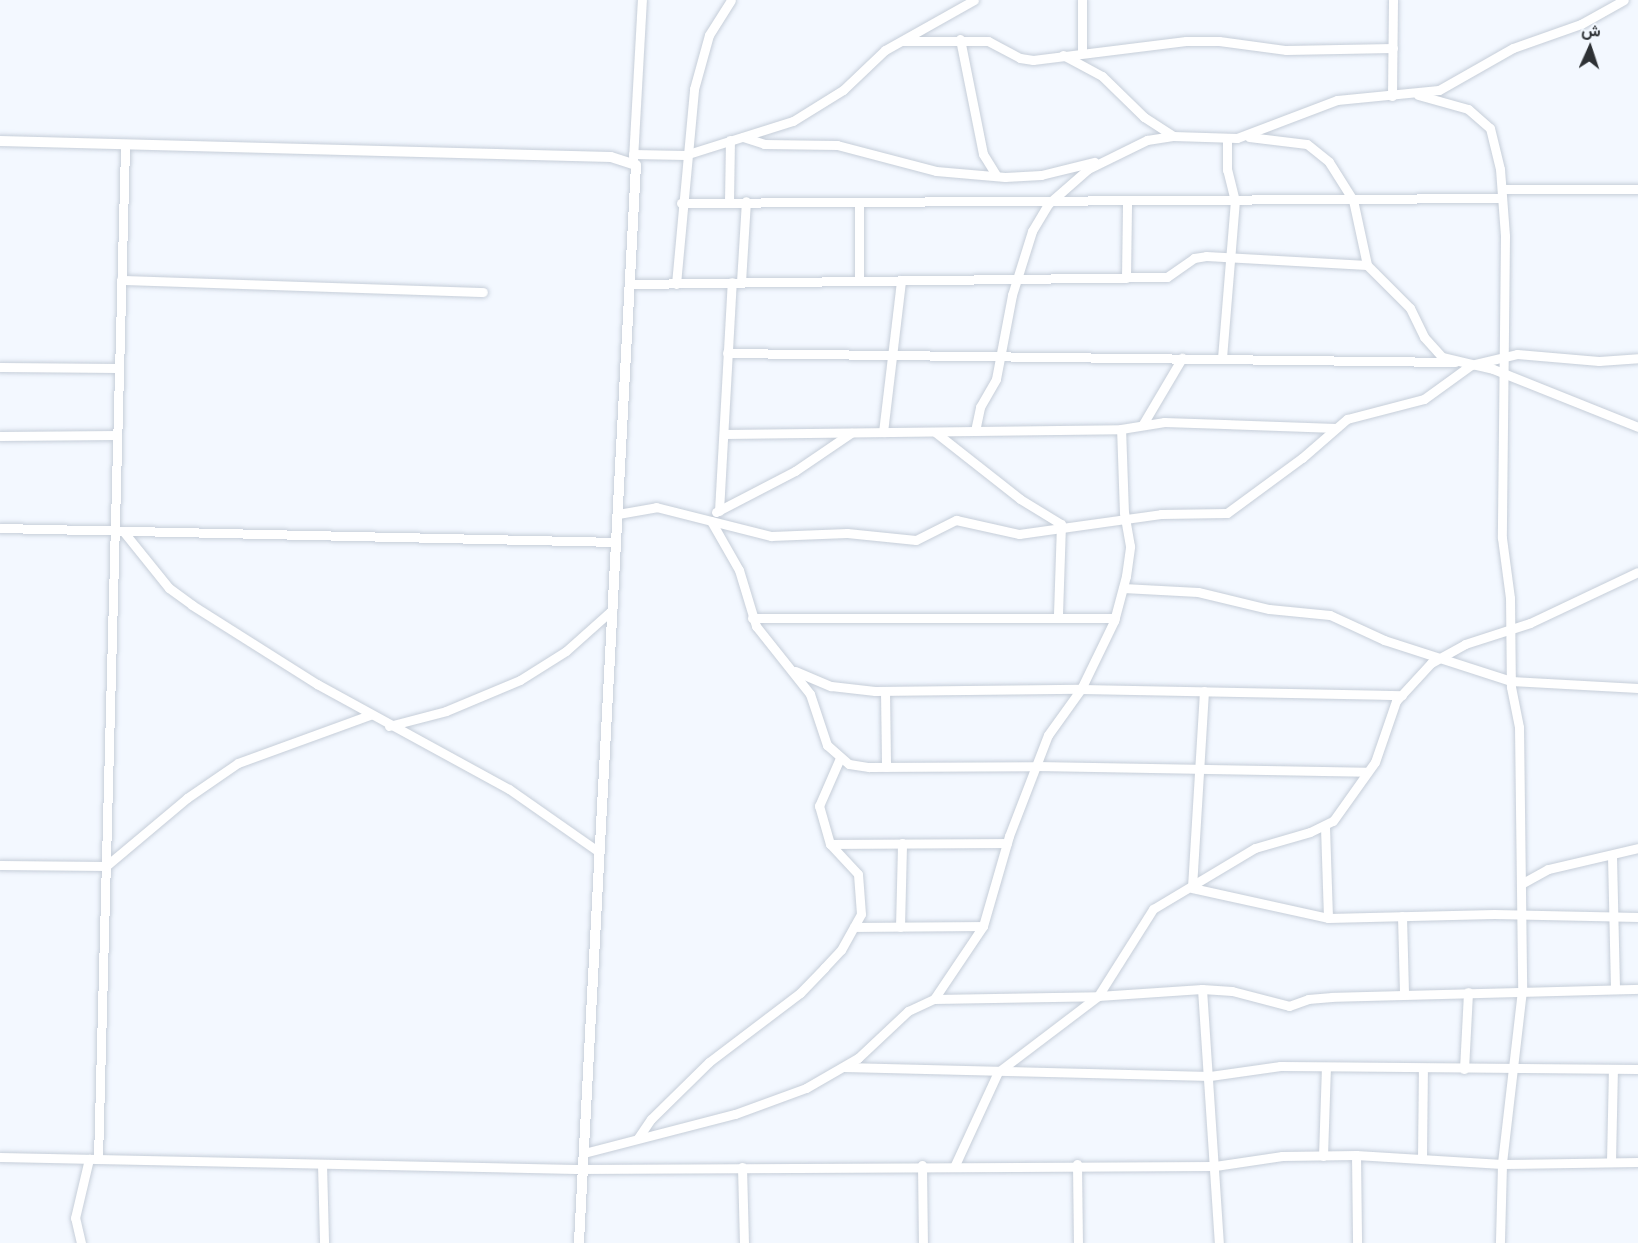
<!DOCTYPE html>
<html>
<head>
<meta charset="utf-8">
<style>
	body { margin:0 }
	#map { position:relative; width:1638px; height:1243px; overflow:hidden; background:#f3f8ff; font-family:"PT Serif",Vazirmatn,serif }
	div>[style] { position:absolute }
	.roads { filter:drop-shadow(0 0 2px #c6ced9) drop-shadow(0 0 2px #c6ced9) }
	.minor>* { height:9px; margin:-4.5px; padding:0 4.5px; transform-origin:4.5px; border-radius:4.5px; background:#fff }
	.tertiary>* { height:10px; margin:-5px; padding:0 5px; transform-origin:5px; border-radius:5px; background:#fff }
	span { translate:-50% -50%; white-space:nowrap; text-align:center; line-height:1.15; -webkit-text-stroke:5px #f3f8ff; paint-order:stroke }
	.north { position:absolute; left:1560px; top:18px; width:60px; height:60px; -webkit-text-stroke:4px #f3f8ff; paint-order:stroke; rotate:3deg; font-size:16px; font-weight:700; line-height:24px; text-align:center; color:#2d3135 }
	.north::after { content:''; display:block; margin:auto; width:21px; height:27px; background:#2d3135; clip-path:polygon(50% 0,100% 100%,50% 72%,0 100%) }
</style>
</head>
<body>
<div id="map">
	<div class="roads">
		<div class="minor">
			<i style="left:1082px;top:0;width:53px;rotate:90deg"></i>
			<i style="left:960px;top:39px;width:117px;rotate:78.7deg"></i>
			<i style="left:983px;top:154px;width:26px;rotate:58deg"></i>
			<i style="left:903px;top:41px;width:85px"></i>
			<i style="left:988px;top:41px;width:36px;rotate:28deg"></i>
			<i style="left:1020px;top:58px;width:13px;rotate:9deg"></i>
			<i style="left:1033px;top:60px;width:154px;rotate:-7.1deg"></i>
			<i style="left:1186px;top:41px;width:33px"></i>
			<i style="left:1219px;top:41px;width:68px;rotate:7.7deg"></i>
			<i style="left:1286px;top:50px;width:107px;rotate:-1.1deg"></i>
			<i style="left:1063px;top:55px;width:44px;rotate:28.3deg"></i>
			<i style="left:1102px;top:76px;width:59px;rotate:44.3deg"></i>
			<i style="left:1144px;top:117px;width:35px;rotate:33deg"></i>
			<i style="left:1418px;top:95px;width:52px;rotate:15.6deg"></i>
			<i style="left:1468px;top:109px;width:29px;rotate:41deg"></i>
			<i style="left:1490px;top:128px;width:42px;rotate:76.3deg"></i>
			<i style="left:1500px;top:169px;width:67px;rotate:85.7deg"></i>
			<i style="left:1505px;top:236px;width:302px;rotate:90.6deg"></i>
			<i style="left:1502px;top:538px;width:61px;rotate:82.4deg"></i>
			<i style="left:1510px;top:598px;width:89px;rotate:89.4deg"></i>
			<i style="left:1511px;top:687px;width:41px;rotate:78.7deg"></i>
			<i style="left:1519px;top:727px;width:263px;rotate:89.3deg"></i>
			<i style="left:1522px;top:990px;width:175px;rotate:96.6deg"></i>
			<i style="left:1502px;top:1164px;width:79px;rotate:91.5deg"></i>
			<i style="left:1392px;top:96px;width:96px;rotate:-89.4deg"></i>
			<i style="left:743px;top:137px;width:22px;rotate:18deg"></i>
			<i style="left:764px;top:144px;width:73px;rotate:0.8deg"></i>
			<i style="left:837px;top:145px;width:102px;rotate:14.7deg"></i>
			<i style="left:936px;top:171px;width:69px;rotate:5deg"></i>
			<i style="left:1005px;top:177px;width:36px;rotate:-3deg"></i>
			<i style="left:1041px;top:175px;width:55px;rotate:-13.8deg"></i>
			<i style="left:1249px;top:137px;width:58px;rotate:6.9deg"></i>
			<i style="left:1307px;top:144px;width:28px;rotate:39deg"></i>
			<i style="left:1329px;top:162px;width:45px;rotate:57.7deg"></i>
			<i style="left:1353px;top:200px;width:66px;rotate:77.8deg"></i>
			<i style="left:1367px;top:265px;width:61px;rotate:45deg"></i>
			<i style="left:1410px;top:308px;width:32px;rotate:64deg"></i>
			<i style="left:1424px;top:337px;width:27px;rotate:48deg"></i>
			<i style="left:1442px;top:357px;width:52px;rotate:13.2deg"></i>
			<i style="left:1493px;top:369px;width:156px;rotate:21.8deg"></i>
			<i style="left:633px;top:154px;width:52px;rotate:1.1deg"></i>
			<i style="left:685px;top:155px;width:113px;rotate:-17.5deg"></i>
			<i style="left:793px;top:121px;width:59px;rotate:-31.8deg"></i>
			<i style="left:843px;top:90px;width:58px;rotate:-43.6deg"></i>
			<i style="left:885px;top:50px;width:102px;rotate:-29.3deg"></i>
			<i style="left:633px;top:159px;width:159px;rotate:-86.8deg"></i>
			<i style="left:1502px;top:189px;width:136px"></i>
			<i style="left:729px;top:202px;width:62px;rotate:-89.1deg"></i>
			<i style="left:681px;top:203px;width:821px;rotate:-0.35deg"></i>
			<i style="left:1126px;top:278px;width:76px;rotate:-89.2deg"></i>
			<i style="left:121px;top:280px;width:362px;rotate:1.9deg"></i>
			<i style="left:859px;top:280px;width:78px;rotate:-90deg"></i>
			<i style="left:741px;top:282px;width:81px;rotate:-86.5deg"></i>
			<i style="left:631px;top:284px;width:536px;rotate:-0.75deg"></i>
			<i style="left:1167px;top:277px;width:33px;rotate:-35deg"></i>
			<i style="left:1194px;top:258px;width:12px;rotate:-9deg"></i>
			<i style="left:1206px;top:256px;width:161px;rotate:3.2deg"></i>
			<i style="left:676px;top:284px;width:196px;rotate:-84.7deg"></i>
			<i style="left:694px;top:89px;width:56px;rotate:-74.5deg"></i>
			<i style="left:709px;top:35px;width:41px;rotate:-57.8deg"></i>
			<i style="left:727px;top:353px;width:728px;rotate:0.71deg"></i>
			<i style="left:1222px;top:358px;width:158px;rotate:-85.3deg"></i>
			<i style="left:1235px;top:201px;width:32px;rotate:-104deg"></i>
			<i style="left:1227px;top:170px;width:31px;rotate:-90deg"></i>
			<i style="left:0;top:367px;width:118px;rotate:0.5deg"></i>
			<i style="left:1143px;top:424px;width:77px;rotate:-59.4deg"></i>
			<i style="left:975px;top:431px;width:25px;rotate:-78deg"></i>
			<i style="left:980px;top:407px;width:32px;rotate:-60deg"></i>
			<i style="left:996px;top:379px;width:86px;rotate:-79.2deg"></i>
			<i style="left:1012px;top:295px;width:67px;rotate:-72.6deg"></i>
			<i style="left:1032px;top:231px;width:31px;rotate:-59deg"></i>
			<i style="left:1048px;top:204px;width:53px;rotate:-41.2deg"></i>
			<i style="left:1088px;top:169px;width:66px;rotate:-26.2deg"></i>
			<i style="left:1147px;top:140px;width:26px;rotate:-9deg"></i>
			<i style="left:1173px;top:136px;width:64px;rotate:1.8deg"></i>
			<i style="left:1237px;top:138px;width:107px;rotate:-20.8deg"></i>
			<i style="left:1337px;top:100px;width:102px;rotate:-5.6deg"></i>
			<i style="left:1439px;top:90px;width:85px;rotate:-29.6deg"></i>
			<i style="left:1513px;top:48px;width:72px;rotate:-19.4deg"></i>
			<i style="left:1581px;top:24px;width:49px;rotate:-29.2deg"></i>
			<i style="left:883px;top:432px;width:153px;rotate:-83.2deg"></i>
			<i style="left:935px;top:432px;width:108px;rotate:38.2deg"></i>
			<i style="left:1020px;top:499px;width:48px;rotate:31.4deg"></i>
			<i style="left:1061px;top:524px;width:92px;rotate:91.9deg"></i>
			<i style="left:725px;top:434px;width:396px;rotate:-0.7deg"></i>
			<i style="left:1121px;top:429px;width:44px;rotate:-9.2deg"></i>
			<i style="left:1164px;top:422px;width:172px;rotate:2deg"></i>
			<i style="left:0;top:436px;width:117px;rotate:-0.5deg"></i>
			<i style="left:719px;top:511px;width:229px;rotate:-86.8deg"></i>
			<i style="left:716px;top:512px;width:89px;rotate:-27.4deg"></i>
			<i style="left:795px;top:471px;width:68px;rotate:-34.2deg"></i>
			<i style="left:618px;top:514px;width:39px;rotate:-10deg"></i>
			<i style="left:656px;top:507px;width:119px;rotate:14.2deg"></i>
			<i style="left:771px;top:536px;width:76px;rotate:-2.3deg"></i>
			<i style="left:847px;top:533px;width:69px;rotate:5.8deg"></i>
			<i style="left:916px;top:540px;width:45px;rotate:-26.6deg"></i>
			<i style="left:956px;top:520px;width:65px;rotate:12.5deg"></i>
			<i style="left:1019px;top:534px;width:143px;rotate:-8deg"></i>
			<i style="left:1161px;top:514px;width:66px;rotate:-0.9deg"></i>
			<i style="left:1227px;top:513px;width:93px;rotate:-36.3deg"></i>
			<i style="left:1302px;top:458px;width:60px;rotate:-40.9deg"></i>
			<i style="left:1347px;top:419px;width:80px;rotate:-14.6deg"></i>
			<i style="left:1424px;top:399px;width:58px;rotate:-35.9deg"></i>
			<i style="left:1471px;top:365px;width:47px;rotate:-13.4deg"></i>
			<i style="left:1517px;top:354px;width:82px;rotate:4.9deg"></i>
			<i style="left:1599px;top:361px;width:39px;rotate:-4deg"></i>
			<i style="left:711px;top:521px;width:56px;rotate:60.3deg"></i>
			<i style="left:739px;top:570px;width:59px;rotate:73.1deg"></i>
			<i style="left:756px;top:626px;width:87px;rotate:51.5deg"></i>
			<i style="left:810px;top:694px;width:54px;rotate:71.6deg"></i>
			<i style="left:827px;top:745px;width:29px;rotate:41deg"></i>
			<i style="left:849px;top:764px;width:20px;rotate:9deg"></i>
			<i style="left:869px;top:767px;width:167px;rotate:-0.3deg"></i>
			<i style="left:1036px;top:766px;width:330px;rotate:1deg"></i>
			<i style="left:0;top:528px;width:616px;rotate:1.3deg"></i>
			<i style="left:123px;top:531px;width:73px;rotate:51.1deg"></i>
			<i style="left:169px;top:588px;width:29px;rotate:36deg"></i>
			<i style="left:192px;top:605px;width:148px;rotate:32.3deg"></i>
			<i style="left:317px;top:684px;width:219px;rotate:28.7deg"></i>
			<i style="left:509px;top:789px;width:110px;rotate:35deg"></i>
			<i style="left:1123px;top:588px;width:75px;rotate:3.1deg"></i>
			<i style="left:1198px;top:592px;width:73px;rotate:13.5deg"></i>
			<i style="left:1269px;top:609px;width:61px;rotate:5.6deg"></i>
			<i style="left:1330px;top:615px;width:60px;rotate:24.8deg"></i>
			<i style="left:1384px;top:640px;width:133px;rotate:17.9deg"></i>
			<i style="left:1511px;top:681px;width:127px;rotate:3.2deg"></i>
			<i style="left:752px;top:618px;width:363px"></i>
			<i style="left:795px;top:671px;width:39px;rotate:23deg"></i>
			<i style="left:831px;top:686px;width:44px;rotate:6.5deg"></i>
			<i style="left:875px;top:691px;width:206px;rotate:-0.6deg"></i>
			<i style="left:1081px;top:689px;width:321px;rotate:1.1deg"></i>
			<i style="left:885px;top:691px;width:76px;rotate:89.2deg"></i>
			<i style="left:1204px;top:691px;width:197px;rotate:93.5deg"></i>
			<i style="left:1192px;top:888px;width:139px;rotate:12.4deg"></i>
			<i style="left:1328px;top:918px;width:166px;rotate:-1.4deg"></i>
			<i style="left:1494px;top:914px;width:144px;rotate:1.2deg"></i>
			<i style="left:389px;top:726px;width:59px;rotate:-14.7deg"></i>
			<i style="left:446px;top:711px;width:80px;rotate:-22.7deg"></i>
			<i style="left:520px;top:680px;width:54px;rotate:-32.2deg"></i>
			<i style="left:566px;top:651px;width:62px;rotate:-41.7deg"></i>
			<i style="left:1325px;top:827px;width:91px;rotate:88.1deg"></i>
			<i style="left:830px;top:844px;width:177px;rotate:-0.3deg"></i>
			<i style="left:1612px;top:856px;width:133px;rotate:88.7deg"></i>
			<i style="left:0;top:865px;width:106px;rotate:0.5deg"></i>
			<i style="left:106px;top:866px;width:106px;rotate:-40deg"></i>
			<i style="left:187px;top:798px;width:62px;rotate:-34.5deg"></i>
			<i style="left:238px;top:763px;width:140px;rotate:-20deg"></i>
			<i style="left:1521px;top:884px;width:31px;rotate:-29deg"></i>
			<i style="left:1548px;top:869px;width:92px;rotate:-13.1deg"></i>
			<i style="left:1402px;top:916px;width:78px;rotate:88.5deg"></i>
			<i style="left:854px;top:927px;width:129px;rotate:-0.4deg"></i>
			<i style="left:900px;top:927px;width:84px;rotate:-88.6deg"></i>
			<i style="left:1202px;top:989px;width:255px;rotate:86.2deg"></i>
			<i style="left:934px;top:999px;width:88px;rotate:-56.1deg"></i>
			<i style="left:983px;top:926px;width:94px;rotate:-73.9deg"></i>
			<i style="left:1009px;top:836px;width:108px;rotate:-68.9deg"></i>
			<i style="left:1048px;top:735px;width:57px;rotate:-54.3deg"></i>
			<i style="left:1081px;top:689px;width:76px;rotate:-64.1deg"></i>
			<i style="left:1114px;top:621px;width:47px;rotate:-75.1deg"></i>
			<i style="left:1126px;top:576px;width:30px;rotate:-82deg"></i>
			<i style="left:1130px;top:546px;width:34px;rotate:-100deg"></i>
			<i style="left:1124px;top:513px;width:84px;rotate:-92deg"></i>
			<i style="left:844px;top:1067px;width:366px;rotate:1.4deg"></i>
			<i style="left:1210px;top:1076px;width:71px;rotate:-8.1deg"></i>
			<i style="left:1280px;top:1066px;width:358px;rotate:0.5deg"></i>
			<i style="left:1464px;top:1069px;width:77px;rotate:-87deg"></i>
			<i style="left:638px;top:1138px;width:23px;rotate:-56deg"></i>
			<i style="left:651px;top:1119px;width:81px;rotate:-44.5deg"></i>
			<i style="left:709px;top:1062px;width:114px;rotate:-37.2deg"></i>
			<i style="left:800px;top:993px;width:35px;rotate:-46deg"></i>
			<i style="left:824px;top:968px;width:25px;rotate:-47deg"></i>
			<i style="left:841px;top:950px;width:41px;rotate:-60.9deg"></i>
			<i style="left:861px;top:914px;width:40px;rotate:-94.3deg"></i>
			<i style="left:858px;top:874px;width:41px;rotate:-133deg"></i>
			<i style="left:830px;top:844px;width:40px;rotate:-106deg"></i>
			<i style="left:819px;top:806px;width:52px;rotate:-66.4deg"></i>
			<i style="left:584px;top:1153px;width:156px;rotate:-14.5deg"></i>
			<i style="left:735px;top:1114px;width:76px;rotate:-20.1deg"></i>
			<i style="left:806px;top:1088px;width:60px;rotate:-30deg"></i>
			<i style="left:858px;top:1058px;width:69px;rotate:-43.2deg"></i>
			<i style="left:908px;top:1011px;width:29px;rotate:-25deg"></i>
			<i style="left:934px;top:999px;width:164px;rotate:-1deg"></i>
			<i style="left:1098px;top:996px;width:104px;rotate:-3.9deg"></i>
			<i style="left:1202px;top:989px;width:30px;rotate:4deg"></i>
			<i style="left:1232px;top:991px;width:59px;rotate:14.7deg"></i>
			<i style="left:1289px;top:1006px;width:20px;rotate:-20deg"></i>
			<i style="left:1308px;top:999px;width:24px;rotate:-5deg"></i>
			<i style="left:1332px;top:997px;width:306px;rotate:-1.5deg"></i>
			<i style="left:1356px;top:1155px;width:88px;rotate:89.3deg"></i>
			<i style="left:1323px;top:1156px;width:89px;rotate:-88.1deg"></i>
			<i style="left:0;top:1157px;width:576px;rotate:1.19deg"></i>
			<i style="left:576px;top:1169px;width:639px;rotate:-0.27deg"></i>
			<i style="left:1215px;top:1166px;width:68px;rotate:-8.5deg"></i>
			<i style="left:1282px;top:1156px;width:74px;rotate:-0.8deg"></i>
			<i style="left:1356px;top:1155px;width:146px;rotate:3.5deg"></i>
			<i style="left:1502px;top:1164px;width:136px;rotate:-0.8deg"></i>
			<i style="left:1422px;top:1158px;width:90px;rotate:-89.4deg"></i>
			<i style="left:98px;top:1159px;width:1014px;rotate:-88.47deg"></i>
			<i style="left:1611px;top:1162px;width:93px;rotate:-88.8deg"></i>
			<i style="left:322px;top:1164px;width:79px;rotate:88.5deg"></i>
			<i style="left:1077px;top:1164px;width:79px;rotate:89.3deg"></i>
			<i style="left:922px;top:1165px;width:78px;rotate:89.3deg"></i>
			<i style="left:955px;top:1165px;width:102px;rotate:-65.2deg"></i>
			<i style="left:998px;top:1072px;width:126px;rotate:-37.2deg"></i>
			<i style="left:1098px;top:996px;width:103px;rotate:-57.7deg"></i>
			<i style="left:1153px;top:909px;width:119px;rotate:-30.9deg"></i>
			<i style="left:1255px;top:848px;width:57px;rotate:-16.2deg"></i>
			<i style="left:1310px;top:832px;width:25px;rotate:-26deg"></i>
			<i style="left:1333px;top:821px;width:72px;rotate:-54.6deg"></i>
			<i style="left:1375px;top:762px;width:65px;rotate:-71deg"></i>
			<i style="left:1396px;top:701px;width:52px;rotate:-47.4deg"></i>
			<i style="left:1431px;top:663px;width:39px;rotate:-29deg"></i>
			<i style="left:1465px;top:644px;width:68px;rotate:-17.9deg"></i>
			<i style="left:1530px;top:623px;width:119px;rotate:-25.3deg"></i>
			<i style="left:742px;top:1167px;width:76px;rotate:88.5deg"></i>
			<i style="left:81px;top:1243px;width:26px;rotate:-103deg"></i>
			<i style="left:75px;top:1218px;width:61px;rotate:-76.7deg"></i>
		</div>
		<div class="tertiary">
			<i style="left:0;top:141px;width:611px;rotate:1.5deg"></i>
			<i style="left:611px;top:157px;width:26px;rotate:18deg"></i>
			<i style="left:636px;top:165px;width:1080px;rotate:93.03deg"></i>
		</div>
	</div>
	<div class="north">ش</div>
</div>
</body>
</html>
